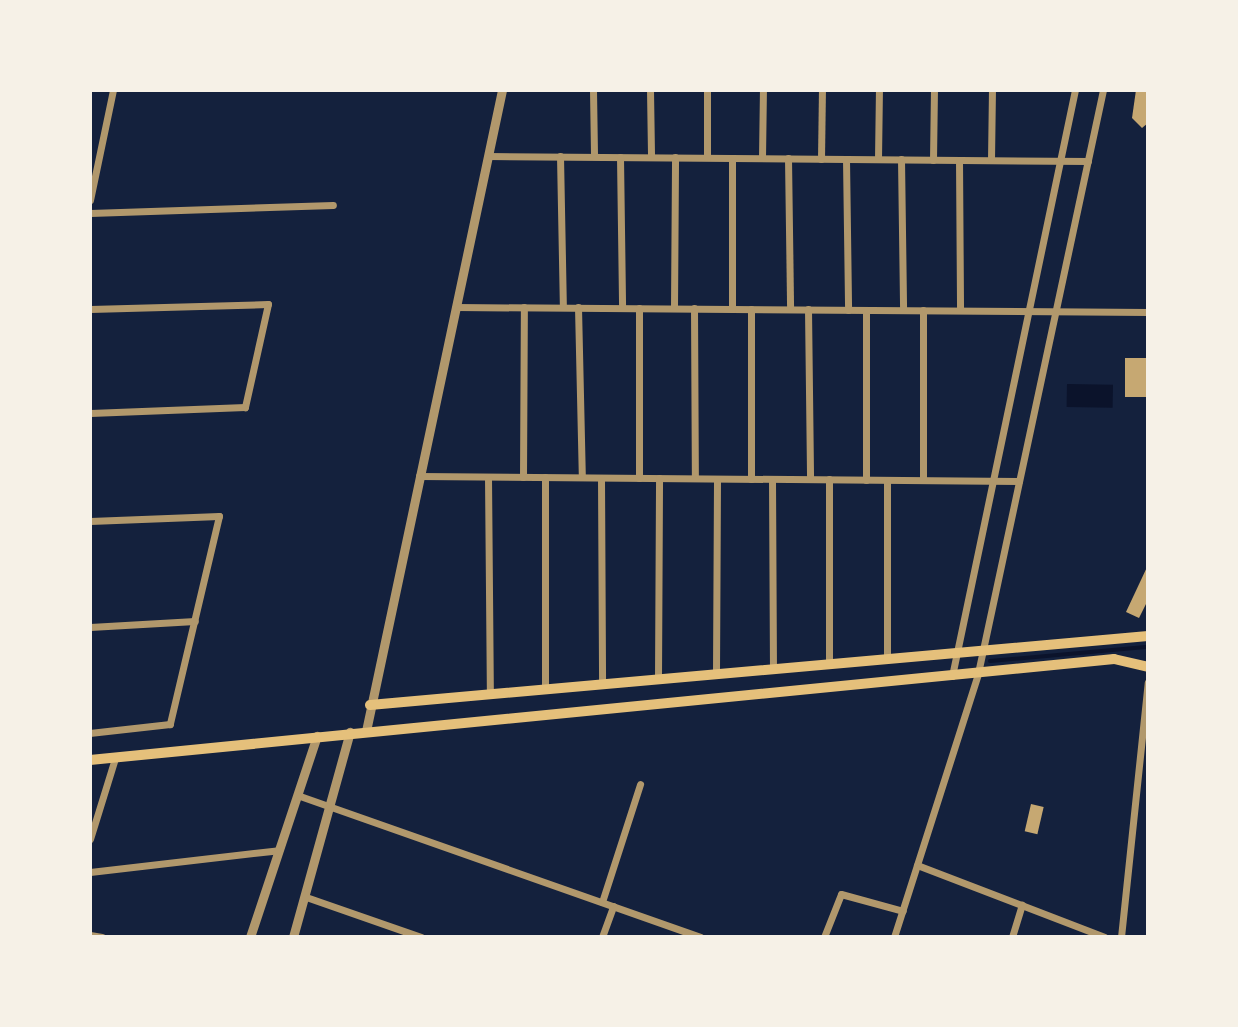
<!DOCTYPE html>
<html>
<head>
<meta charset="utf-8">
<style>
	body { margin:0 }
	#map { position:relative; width:1238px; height:1027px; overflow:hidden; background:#14213d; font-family:Karla,sans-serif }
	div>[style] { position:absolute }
	.water>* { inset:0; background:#0b132b; transform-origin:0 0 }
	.stream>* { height:4px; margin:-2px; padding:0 2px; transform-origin:2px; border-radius:2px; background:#0b132b }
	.building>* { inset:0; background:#c6a872; transform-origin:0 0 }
	.minor>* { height:7px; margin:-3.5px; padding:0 3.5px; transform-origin:3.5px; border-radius:3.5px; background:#b1986c }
	.tertiary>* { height:9px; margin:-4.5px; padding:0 4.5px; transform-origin:4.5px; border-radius:4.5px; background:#b1986c }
	.secondary>* { height:10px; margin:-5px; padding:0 5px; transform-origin:5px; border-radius:5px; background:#e5c07b }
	span { translate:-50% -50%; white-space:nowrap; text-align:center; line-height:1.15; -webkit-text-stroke:8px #f6f1e7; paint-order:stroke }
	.frame { position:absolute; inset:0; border:92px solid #f6f1e7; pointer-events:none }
</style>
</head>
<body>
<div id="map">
	<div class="water">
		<i style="left:1067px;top:384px;width:46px;height:23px;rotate:1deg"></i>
	</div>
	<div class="stream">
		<i style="left:990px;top:661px;width:159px;rotate:-5.1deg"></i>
	</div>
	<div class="building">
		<i style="clip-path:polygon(1136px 90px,1148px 90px,1148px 123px,1142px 128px,1132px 118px)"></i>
		<i style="left:1125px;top:358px;width:23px;height:39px"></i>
		<i style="clip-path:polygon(1148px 565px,1148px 600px,1139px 618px,1126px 612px)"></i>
		<i style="left:1031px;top:804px;width:13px;height:28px;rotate:13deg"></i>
	</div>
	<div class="minor">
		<i style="left:593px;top:90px;width:66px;rotate:89.1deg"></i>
		<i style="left:650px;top:90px;width:67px;rotate:89.1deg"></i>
		<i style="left:488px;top:156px;width:600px;rotate:0.48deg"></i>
		<i style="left:560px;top:156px;width:151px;rotate:88.9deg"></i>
		<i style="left:620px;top:157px;width:151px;rotate:89.2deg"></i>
		<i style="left:707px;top:157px;width:67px;rotate:-90deg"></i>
		<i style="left:762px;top:158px;width:68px;rotate:-89.2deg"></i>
		<i style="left:788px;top:158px;width:151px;rotate:89.2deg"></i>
		<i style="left:821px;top:159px;width:69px;rotate:-89.2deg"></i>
		<i style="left:846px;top:159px;width:151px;rotate:89.2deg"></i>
		<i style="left:878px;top:159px;width:69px;rotate:-89.2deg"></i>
		<i style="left:901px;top:159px;width:151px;rotate:89.2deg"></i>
		<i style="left:933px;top:160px;width:70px;rotate:-89.2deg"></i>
		<i style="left:959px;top:160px;width:150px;rotate:89.6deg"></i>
		<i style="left:991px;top:160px;width:70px;rotate:-89.2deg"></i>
		<i style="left:90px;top:200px;width:112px;rotate:-78.2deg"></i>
		<i style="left:90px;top:213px;width:243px;rotate:-1.9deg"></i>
		<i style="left:456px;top:307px;width:692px;rotate:0.41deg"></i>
		<i style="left:578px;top:307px;width:170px;rotate:88.7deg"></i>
		<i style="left:639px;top:308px;width:170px;rotate:90deg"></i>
		<i style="left:674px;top:308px;width:151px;rotate:-89.6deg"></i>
		<i style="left:694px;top:308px;width:170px;rotate:89.7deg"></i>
		<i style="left:90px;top:309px;width:178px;rotate:-1.6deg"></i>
		<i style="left:268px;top:304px;width:106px;rotate:102.6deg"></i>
		<i style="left:245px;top:407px;width:155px;rotate:177.8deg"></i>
		<i style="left:732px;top:309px;width:151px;rotate:-90deg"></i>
		<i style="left:751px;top:309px;width:170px;rotate:90deg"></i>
		<i style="left:808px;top:309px;width:170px;rotate:89.3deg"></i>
		<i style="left:866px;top:310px;width:170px;rotate:90deg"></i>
		<i style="left:923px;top:310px;width:170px;rotate:90deg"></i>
		<i style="left:419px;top:476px;width:600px;rotate:0.48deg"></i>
		<i style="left:488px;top:477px;width:217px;rotate:89.5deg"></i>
		<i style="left:523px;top:477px;width:170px;rotate:-89.7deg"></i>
		<i style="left:601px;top:478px;width:206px;rotate:89.7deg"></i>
		<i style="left:772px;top:479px;width:189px;rotate:89.7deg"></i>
		<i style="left:829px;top:479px;width:184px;rotate:90deg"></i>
		<i style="left:887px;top:480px;width:178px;rotate:90deg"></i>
		<i style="left:90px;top:521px;width:129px;rotate:-2.2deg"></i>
		<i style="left:219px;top:516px;width:214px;rotate:103.3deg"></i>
		<i style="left:170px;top:724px;width:81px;rotate:173.6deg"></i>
		<i style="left:90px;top:627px;width:105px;rotate:-3.3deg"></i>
		<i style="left:716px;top:673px;width:194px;rotate:-89.7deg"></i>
		<i style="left:952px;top:676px;width:599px;rotate:-78.15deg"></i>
		<i style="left:658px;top:679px;width:201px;rotate:-89.7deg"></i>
		<i style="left:545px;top:689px;width:212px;rotate:-90deg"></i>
		<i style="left:297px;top:795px;width:428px;rotate:19.4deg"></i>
		<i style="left:90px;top:839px;width:85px;rotate:-72.8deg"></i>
		<i style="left:917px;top:865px;width:201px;rotate:21deg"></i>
		<i style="left:90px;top:872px;width:190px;rotate:-6.6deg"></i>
		<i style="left:306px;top:897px;width:122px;rotate:19.2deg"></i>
		<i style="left:602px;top:902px;width:124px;rotate:-72.1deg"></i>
		<i style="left:90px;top:935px;width:12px;rotate:9deg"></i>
		<i style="left:602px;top:937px;width:33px;rotate:-70deg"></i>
		<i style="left:824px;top:937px;width:46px;rotate:-68.4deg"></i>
		<i style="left:841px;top:894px;width:64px;rotate:15.3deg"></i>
		<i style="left:894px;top:937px;width:277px;rotate:-72.3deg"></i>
		<i style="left:978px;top:673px;width:596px;rotate:-77.9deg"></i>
		<i style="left:1012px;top:937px;width:34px;rotate:-73deg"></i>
		<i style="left:1121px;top:937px;width:256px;rotate:-84deg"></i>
	</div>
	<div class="tertiary">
		<i style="left:366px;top:731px;width:655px;rotate:-78.02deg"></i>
		<i style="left:250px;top:937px;width:212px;rotate:-71.6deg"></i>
		<i style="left:293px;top:937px;width:213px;rotate:-74.5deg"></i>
	</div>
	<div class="secondary">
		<i style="left:370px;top:705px;width:781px;rotate:-5.07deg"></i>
		<i style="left:90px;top:760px;width:1029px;rotate:-5.63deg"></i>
		<i style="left:1114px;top:659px;width:35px;rotate:13deg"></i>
	</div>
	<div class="frame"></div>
</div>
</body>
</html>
